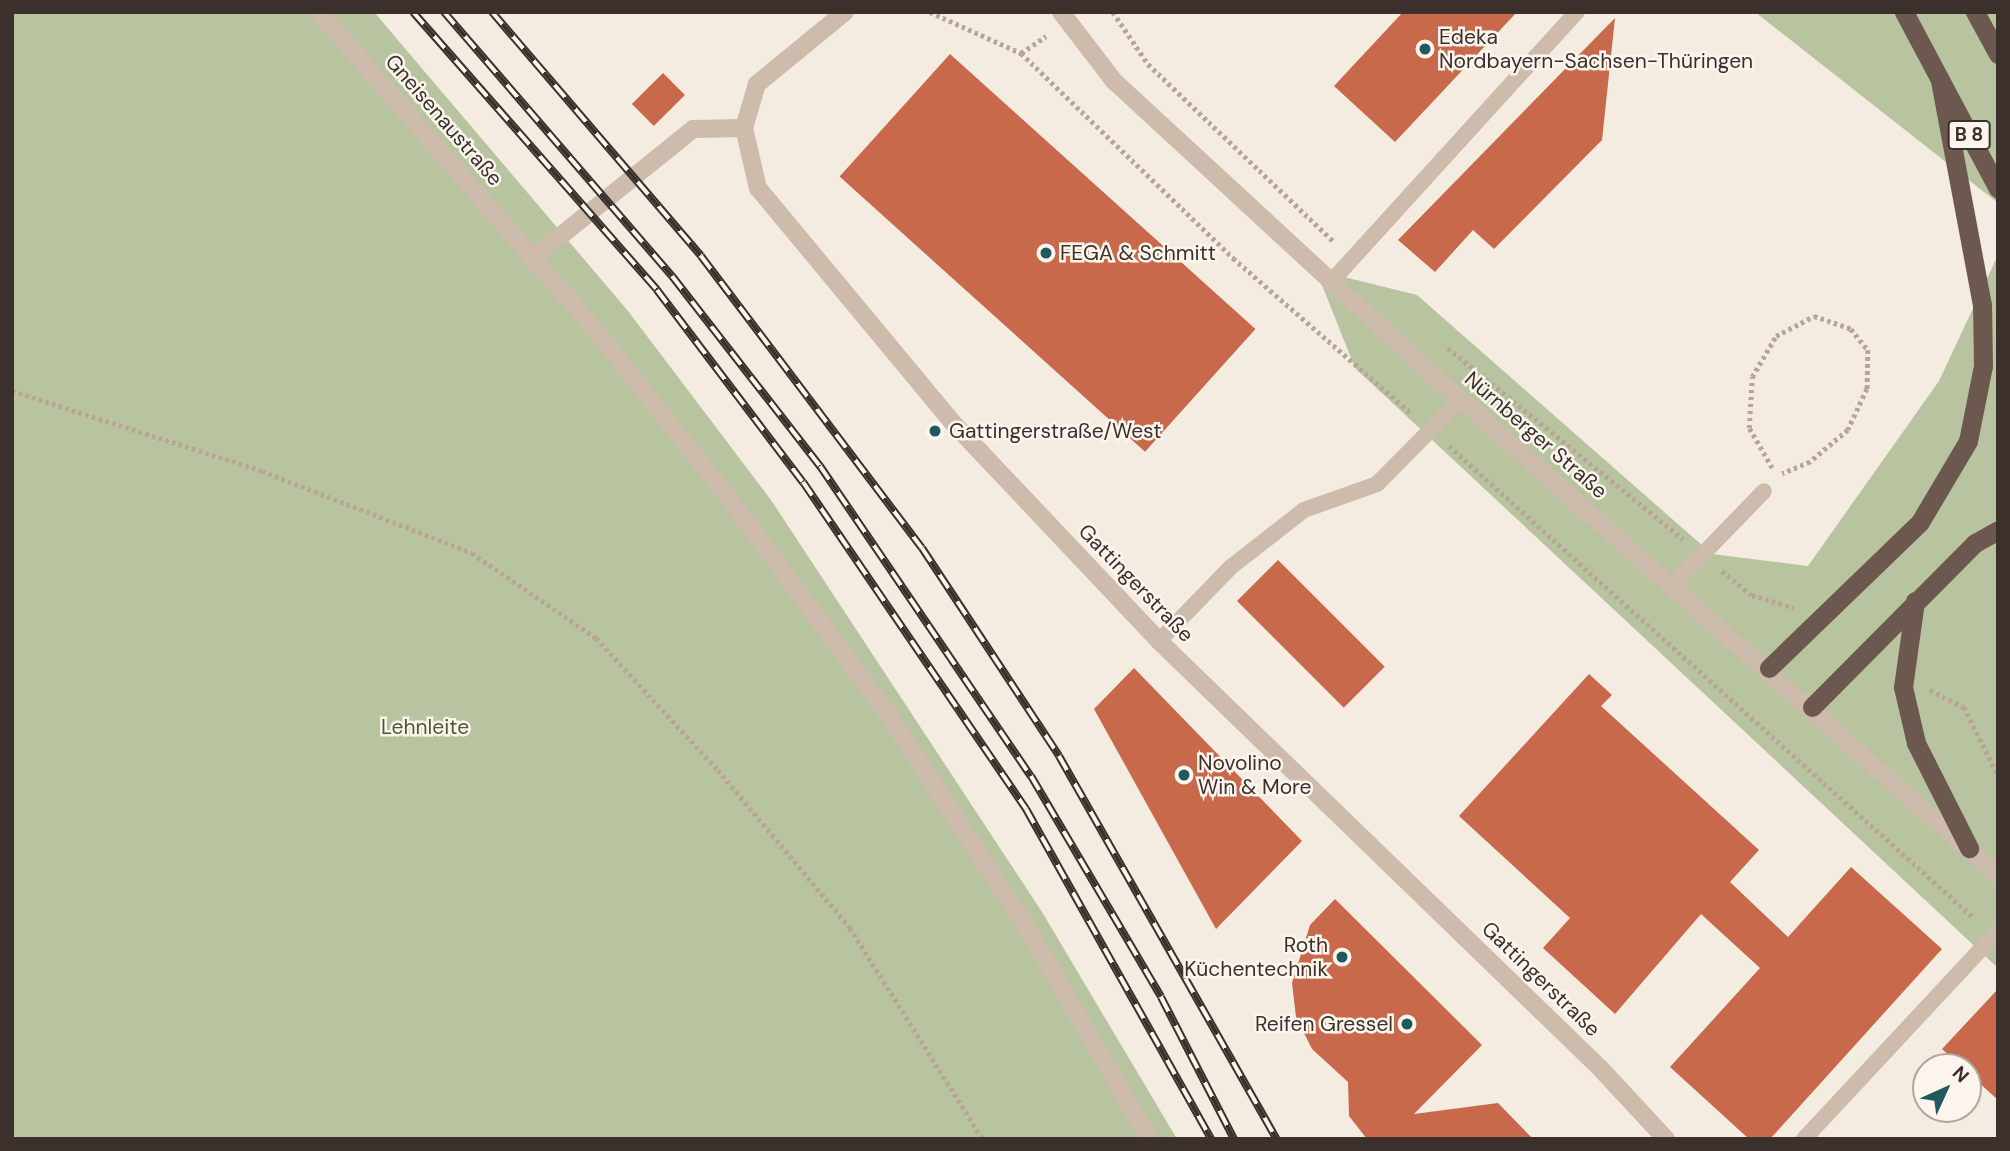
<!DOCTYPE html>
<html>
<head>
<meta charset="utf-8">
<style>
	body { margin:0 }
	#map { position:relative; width:2010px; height:1151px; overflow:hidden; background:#f4ebe1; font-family:"DM Sans",sans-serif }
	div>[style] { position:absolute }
	.green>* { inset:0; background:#b8c4a0 }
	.building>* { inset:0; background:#c8694b; transform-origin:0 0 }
	.path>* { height:4.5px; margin-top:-2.25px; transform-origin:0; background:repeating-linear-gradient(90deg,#b9a596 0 3.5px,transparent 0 7px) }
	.service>* { height:16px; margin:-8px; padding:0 8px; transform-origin:8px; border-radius:8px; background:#cdbbac }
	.minor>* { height:18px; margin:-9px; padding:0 9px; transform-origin:9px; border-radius:9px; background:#cdbbac }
	.tertiary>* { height:18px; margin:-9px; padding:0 9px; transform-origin:9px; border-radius:9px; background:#cdbbac }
	.trunk>* { height:19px; margin:-9.5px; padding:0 9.5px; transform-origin:9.5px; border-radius:9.5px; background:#6c584f }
	.rail>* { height:8px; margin-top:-4px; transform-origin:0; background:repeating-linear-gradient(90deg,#fbf5ee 0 16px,#3b302b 0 32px); box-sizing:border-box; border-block:2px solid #3b302b }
	.dots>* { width:19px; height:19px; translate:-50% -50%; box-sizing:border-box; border:4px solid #fbf5ee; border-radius:50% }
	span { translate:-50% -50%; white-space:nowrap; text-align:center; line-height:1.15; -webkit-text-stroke:5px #fbf5ee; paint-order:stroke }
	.shield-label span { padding:2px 5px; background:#fbf5ee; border:2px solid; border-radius:5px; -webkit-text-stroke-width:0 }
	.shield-label { font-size:19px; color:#3b302b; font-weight:700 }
	.poi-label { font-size:21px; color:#3b302b }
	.left { translate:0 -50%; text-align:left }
	.right { translate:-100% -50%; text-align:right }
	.street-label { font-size:21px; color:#3b302b }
	.park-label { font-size:21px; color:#4a5a2e }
	.frame { position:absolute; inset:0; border:14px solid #3b302b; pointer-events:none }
	.north { position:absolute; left:1912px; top:1053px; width:70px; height:70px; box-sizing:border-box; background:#fbf5ee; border:2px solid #aea6a0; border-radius:50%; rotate:45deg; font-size:19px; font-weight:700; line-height:28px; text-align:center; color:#3b302b }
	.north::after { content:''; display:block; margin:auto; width:24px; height:32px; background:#1f5a5e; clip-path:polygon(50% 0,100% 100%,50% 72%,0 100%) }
</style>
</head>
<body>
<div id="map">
	<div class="green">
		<i style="clip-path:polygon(12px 12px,374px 12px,628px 311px,771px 500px,1042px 912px,1177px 1139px,12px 1139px)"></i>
		<i style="clip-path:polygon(1755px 12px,1998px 12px,1998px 203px)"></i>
		<i style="clip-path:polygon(1998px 255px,1998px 968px,1355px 368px,1316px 270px,1417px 295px,1712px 554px,1808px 566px,1939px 381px)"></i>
	</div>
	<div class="building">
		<i style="clip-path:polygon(1403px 12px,1517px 12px,1395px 142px,1334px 86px)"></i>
		<i style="clip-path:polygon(1615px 18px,1602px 140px,1494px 249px,1473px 230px,1435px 272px,1398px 240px)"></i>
		<i style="left:950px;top:54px;width:411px;height:165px;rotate:42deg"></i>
		<i style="left:663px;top:73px;width:31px;height:44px;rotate:45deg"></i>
		<i style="left:1278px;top:560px;width:151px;height:58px;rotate:45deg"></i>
		<i style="clip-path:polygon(1134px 668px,1302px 841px,1216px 929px,1094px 709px)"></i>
		<i style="clip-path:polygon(1589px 674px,1612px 695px,1601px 706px,1759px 850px,1730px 882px,1788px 937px,1851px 867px,1942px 949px,1770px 1139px,1749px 1139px,1670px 1067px,1760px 968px,1701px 914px,1615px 1014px,1543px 948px,1570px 918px,1459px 816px)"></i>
		<i style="clip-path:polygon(1335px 899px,1482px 1045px,1414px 1114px,1498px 1103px,1533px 1139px,1367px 1139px,1349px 1116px,1348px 1082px,1312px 1049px,1296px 1017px,1292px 983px,1310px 925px)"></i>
		<i style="clip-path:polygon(1998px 989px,1998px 1100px,1942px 1049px)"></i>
	</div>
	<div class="path">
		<i style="left:930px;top:12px;width:100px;rotate:24.3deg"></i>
		<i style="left:1021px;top:53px;width:295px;rotate:44deg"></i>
		<i style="left:1233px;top:258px;width:236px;rotate:41deg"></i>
		<i style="left:1113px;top:12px;width:63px;rotate:56.1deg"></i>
		<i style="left:1148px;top:64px;width:257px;rotate:43.7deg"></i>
		<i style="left:1021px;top:53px;width:30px;rotate:-34deg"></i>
		<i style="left:1448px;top:348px;width:303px;rotate:39.1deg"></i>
		<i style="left:12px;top:391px;width:262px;rotate:17.7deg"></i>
		<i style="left:262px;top:471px;width:225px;rotate:21.3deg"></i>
		<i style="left:472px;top:553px;width:150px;rotate:34.4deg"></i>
		<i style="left:596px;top:638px;width:180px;rotate:47.3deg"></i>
		<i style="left:718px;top:770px;width:206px;rotate:50.1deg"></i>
		<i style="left:850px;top:928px;width:249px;rotate:57.8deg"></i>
		<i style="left:1449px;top:446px;width:706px;rotate:41.96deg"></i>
		<i style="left:1772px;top:468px;width:46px;rotate:-119.9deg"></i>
		<i style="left:1749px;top:428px;width:51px;rotate:-86.6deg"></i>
		<i style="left:1752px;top:377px;width:48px;rotate:-59.7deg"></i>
		<i style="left:1776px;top:336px;width:43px;rotate:-27.8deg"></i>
		<i style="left:1814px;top:316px;width:39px;rotate:19deg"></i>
		<i style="left:1851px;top:329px;width:27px;rotate:51deg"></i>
		<i style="left:1868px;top:350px;width:39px;rotate:91deg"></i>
		<i style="left:1867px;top:389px;width:45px;rotate:114.9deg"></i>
		<i style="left:1848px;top:430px;width:50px;rotate:139.9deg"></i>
		<i style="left:1810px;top:462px;width:30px;rotate:157deg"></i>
		<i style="left:1722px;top:571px;width:38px;rotate:39deg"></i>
		<i style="left:1752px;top:595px;width:44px;rotate:17.2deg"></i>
		<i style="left:1930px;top:690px;width:38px;rotate:27deg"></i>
		<i style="left:1964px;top:707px;width:76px;rotate:63.4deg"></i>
	</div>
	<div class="service">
		<i style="left:1331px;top:282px;width:365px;rotate:-47.7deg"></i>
		<i style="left:1674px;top:584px;width:129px;rotate:-45.9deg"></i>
		<i style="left:1159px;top:641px;width:103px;rotate:-45.8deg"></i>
		<i style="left:1231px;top:567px;width:93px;rotate:-38deg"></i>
		<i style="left:1304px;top:510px;width:77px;rotate:-19.6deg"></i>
		<i style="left:1377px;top:484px;width:118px;rotate:-45.3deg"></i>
		<i style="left:1804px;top:1139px;width:284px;rotate:-47deg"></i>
	</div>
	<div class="minor">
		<i style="left:319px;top:12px;width:427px;rotate:49deg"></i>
		<i style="left:599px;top:334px;width:238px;rotate:51.8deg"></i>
		<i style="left:746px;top:521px;width:242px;rotate:53.7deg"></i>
		<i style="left:889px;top:716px;width:247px;rotate:56.9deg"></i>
		<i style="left:1024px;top:923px;width:250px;rotate:59.9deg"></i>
		<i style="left:532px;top:259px;width:207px;rotate:-38.9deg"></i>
		<i style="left:693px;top:129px;width:51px;rotate:-1.1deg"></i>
	</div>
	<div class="tertiary">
		<i style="left:845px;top:12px;width:114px;rotate:140.7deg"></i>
		<i style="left:757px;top:84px;width:46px;rotate:106.5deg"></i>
		<i style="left:744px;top:128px;width:62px;rotate:76.9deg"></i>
		<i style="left:758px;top:188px;width:305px;rotate:50.3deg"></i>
		<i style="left:953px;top:423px;width:300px;rotate:46.6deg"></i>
		<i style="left:1159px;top:641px;width:614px;rotate:44.08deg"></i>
		<i style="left:1600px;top:1068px;width:97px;rotate:47.1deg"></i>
		<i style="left:1061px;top:12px;width:87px;rotate:52.5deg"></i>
		<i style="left:1114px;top:81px;width:414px;rotate:42.7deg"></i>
		<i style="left:1418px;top:362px;width:775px;rotate:41.55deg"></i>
	</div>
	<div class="trunk">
		<i style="left:1904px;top:12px;width:200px;rotate:62deg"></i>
		<i style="left:1975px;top:12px;width:48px;rotate:61.3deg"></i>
		<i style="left:1915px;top:601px;width:87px;rotate:97.9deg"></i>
		<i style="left:1903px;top:687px;width:57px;rotate:76.9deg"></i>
		<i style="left:1916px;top:743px;width:118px;rotate:63.2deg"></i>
		<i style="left:1769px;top:668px;width:210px;rotate:-44deg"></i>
		<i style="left:1920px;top:522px;width:94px;rotate:-59.3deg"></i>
		<i style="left:1968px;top:441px;width:76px;rotate:-78.7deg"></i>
		<i style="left:1983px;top:366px;width:61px;rotate:-90.9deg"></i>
		<i style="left:1982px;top:305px;width:228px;rotate:-100.6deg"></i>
		<i style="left:1812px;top:707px;width:231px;rotate:-45.2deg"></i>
		<i style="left:1975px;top:543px;width:26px;rotate:-29deg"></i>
	</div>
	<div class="rail">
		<i style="left:413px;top:12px;width:370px;rotate:48.7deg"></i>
		<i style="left:657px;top:290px;width:241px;rotate:52.8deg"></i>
		<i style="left:803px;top:482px;width:396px;rotate:55.7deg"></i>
		<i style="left:1026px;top:809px;width:378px;rotate:60.7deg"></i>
		<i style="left:444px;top:12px;width:349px;rotate:49.2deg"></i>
		<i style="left:672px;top:276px;width:241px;rotate:52.1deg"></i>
		<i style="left:820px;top:466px;width:375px;rotate:55.8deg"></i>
		<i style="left:1031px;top:776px;width:256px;rotate:59.5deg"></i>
		<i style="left:1161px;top:997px;width:160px;rotate:62.8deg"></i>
		<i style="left:492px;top:12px;width:321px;rotate:49.4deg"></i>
		<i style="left:701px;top:256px;width:366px;rotate:52.9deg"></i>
		<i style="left:922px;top:548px;width:249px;rotate:56.6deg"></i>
		<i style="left:1059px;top:756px;width:441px;rotate:60.4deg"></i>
	</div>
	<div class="dots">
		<i style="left:1425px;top:49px;background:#1f5a5e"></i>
		<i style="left:1046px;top:253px;background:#1f5a5e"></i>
		<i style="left:935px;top:431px;background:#1f5a5e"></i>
		<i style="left:1184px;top:775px;background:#1f5a5e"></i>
		<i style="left:1342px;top:957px;background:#1f5a5e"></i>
		<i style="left:1407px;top:1024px;background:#1f5a5e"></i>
	</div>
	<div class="shield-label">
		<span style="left:1969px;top:135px">B 8</span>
	</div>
	<div class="poi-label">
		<span class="left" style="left:1439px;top:49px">Edeka<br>Nordbayern-Sachsen-Thüringen</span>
		<span class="left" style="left:1060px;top:253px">FEGA &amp; Schmitt</span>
		<span class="left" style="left:949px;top:431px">Gattingerstraße/West</span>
		<span class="left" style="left:1198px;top:775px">Novolino<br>Win &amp; More</span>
		<span class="right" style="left:1328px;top:957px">Roth<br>Küchentechnik</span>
		<span class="right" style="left:1393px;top:1024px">Reifen Gressel</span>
	</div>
	<div class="street-label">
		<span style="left:444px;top:120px;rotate:49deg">Gneisenaustraße</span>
		<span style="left:1536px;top:435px;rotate:41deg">Nürnberger Straße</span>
		<span style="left:1136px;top:583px;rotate:46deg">Gattingerstraße</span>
		<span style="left:1541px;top:979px;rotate:44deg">Gattingerstraße</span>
	</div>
	<div class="park-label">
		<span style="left:425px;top:727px">Lehnleite</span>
	</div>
	<div class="frame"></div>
	<div class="north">N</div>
</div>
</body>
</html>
